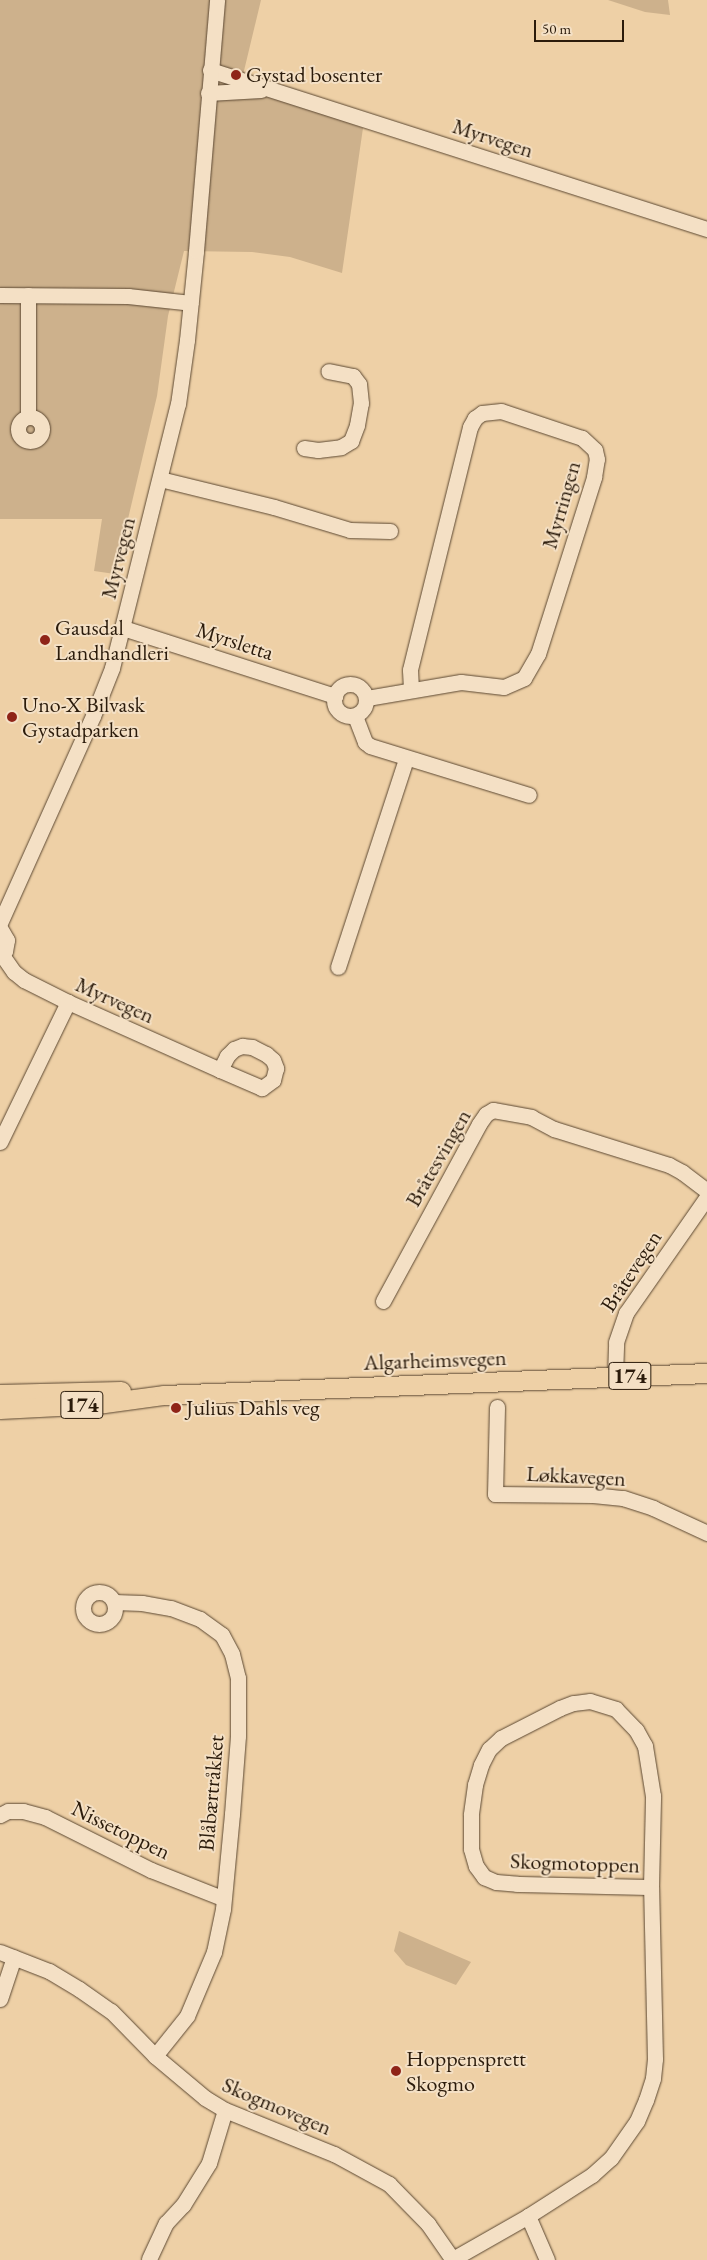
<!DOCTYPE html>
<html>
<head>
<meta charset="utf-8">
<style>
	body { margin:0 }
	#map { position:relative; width:707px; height:2260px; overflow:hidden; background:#eed0a6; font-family:"EB Garamond",serif }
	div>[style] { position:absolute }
	.green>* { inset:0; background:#cdb18c }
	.roads { filter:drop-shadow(0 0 1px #5c4832) drop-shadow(0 0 1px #5c4832) }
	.minor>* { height:15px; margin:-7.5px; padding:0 7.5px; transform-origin:7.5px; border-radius:7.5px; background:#f4e0c5 }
	.minor>.ring { margin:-7.5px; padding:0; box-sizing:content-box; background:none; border:15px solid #f4e0c5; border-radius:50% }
	.major>* { height:19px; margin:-9.5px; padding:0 9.5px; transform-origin:9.5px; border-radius:9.5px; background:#eed0a6 }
	.dots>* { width:14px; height:14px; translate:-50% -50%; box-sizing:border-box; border:2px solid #f4e0c5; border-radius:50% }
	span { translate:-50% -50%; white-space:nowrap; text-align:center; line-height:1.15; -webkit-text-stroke:4px #f4e0c5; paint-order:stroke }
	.shield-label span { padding:1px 4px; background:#f4e0c5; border:1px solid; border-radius:4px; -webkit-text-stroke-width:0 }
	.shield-label { font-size:21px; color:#2b1b0b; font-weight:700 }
	.poi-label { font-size:22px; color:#2b1b0b }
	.left { translate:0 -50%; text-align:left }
	.street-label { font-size:22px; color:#2b1b0b }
	.scale { position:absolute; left:534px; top:20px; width:90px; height:22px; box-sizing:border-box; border:2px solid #2b1b0b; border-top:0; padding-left:6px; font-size:15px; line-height:18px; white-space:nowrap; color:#2b1b0b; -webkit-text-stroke:4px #f4e0c5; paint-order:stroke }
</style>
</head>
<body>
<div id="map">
	<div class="green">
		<i style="clip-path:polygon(0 0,261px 0,243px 75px,297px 104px,363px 128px,342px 273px,290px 257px,252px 252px,184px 251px,168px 316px,157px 396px,115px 574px,94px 571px,102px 519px,0 519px)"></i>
		<i style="clip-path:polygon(608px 0,668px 0,670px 15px,645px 12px)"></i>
		<i style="clip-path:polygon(399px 1931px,471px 1962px,456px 1985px,406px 1965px,394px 1951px)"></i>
	</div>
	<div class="roads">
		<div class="minor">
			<i style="left:210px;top:70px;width:522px;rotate:17.74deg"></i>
			<i style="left:208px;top:93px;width:53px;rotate:-3.2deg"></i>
			<i style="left:0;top:295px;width:128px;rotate:0.4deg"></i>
			<i style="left:128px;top:296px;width:63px;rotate:6.3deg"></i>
			<i style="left:28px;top:295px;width:122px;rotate:90deg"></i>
			<i class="ring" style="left:18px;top:417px;width:9px;height:9px"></i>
			<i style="left:304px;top:448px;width:14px;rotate:8deg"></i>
			<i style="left:318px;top:450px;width:23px;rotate:-7deg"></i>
			<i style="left:341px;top:447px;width:12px;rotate:-31deg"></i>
			<i style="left:351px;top:441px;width:17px;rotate:-69deg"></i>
			<i style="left:357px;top:425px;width:22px;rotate:-80deg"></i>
			<i style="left:361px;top:403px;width:19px;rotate:-96deg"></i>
			<i style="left:359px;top:384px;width:10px;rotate:-127deg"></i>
			<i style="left:353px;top:376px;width:25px;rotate:-169deg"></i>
			<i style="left:160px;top:479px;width:117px;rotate:13.8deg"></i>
			<i style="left:274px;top:507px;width:79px;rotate:16.8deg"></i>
			<i style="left:350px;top:530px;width:40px;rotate:1.4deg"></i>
			<i style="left:123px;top:628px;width:223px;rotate:17.8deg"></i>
			<i class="ring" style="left:334px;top:684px;width:17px;height:17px"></i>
			<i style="left:367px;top:698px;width:95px;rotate:-9.7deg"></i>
			<i style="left:461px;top:682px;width:43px;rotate:6.6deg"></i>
			<i style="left:504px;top:687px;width:22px;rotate:-24deg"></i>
			<i style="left:524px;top:678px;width:28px;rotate:-60deg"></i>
			<i style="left:538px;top:654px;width:186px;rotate:-72.4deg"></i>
			<i style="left:594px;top:477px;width:18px;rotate:-81deg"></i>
			<i style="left:597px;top:459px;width:9px;rotate:-103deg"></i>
			<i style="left:595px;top:450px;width:18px;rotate:-137deg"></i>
			<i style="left:582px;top:438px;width:85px;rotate:-161.6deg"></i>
			<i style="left:501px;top:411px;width:19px;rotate:174deg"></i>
			<i style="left:482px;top:413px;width:9px;rotate:144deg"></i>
			<i style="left:475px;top:418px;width:10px;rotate:119deg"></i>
			<i style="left:470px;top:427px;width:250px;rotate:103.9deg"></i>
			<i style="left:410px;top:670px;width:20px;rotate:87deg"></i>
			<i style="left:355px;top:716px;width:28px;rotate:69deg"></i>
			<i style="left:365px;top:742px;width:6px;rotate:39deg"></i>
			<i style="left:370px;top:746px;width:166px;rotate:17.1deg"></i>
			<i style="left:0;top:923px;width:227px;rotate:-65.8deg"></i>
			<i style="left:93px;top:716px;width:52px;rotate:-68.4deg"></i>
			<i style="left:112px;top:668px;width:272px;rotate:-76deg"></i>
			<i style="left:178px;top:404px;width:65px;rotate:-82deg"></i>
			<i style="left:187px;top:340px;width:89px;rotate:-84.2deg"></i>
			<i style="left:196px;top:251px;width:252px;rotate:-85.2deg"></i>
			<i style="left:0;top:928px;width:14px;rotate:60deg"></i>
			<i style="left:7px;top:940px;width:11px;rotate:100deg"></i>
			<i style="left:5px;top:951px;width:7px;rotate:135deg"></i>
			<i style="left:2px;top:955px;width:21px;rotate:55deg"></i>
			<i style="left:14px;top:972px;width:13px;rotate:39deg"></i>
			<i style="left:24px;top:980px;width:49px;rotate:26.6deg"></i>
			<i style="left:68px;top:1002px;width:167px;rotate:24.1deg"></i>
			<i style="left:220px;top:1070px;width:16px;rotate:-63deg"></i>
			<i style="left:227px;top:1056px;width:10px;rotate:-45deg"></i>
			<i style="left:234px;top:1049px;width:9px;rotate:-21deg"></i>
			<i style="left:242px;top:1046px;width:10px;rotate:6deg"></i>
			<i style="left:252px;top:1047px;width:16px;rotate:27deg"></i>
			<i style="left:266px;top:1054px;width:9px;rotate:41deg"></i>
			<i style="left:273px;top:1060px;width:9px;rotate:69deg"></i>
			<i style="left:276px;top:1068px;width:12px;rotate:104deg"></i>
			<i style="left:273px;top:1080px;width:14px;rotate:144deg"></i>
			<i style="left:262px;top:1088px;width:46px;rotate:-156.8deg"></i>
			<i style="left:338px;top:967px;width:219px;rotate:-71.9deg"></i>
			<i style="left:0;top:1142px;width:156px;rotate:-64.1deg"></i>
			<i style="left:383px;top:1301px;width:201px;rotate:-61.5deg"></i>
			<i style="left:479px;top:1124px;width:12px;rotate:-55deg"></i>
			<i style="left:486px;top:1114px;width:8px;rotate:-30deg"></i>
			<i style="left:493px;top:1110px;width:39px;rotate:10deg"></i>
			<i style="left:531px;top:1117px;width:26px;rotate:28deg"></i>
			<i style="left:554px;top:1129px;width:121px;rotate:17.4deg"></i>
			<i style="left:669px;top:1165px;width:15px;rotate:28deg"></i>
			<i style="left:682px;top:1172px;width:31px;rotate:37deg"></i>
			<i style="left:615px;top:1376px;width:34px;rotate:-88deg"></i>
			<i style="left:616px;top:1342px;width:31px;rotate:-71deg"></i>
			<i style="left:626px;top:1313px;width:141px;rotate:-55.1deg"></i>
			<i style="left:497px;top:1407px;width:87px;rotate:91.3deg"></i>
			<i style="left:495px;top:1494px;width:98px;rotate:0.6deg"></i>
			<i style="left:593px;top:1495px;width:30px;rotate:6deg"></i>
			<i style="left:623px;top:1498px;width:32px;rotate:18deg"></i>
			<i style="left:653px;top:1508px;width:60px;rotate:24.8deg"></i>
			<i class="ring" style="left:83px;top:1592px;width:17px;height:17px"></i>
			<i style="left:114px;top:1602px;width:28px;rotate:2deg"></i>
			<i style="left:142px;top:1603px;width:29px;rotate:10deg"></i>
			<i style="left:171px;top:1608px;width:31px;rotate:21deg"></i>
			<i style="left:200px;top:1619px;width:27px;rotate:36deg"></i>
			<i style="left:222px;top:1635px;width:21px;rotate:62deg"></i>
			<i style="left:232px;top:1654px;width:25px;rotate:76deg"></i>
			<i style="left:238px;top:1678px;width:58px;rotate:90deg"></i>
			<i style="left:238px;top:1736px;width:78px;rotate:94.4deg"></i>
			<i style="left:232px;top:1814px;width:95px;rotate:95.4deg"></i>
			<i style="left:223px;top:1909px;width:44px;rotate:101.8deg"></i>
			<i style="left:214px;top:1952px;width:69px;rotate:112.9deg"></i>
			<i style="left:187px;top:2016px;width:51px;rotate:128.7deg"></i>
			<i style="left:0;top:1815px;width:9px;rotate:-27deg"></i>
			<i style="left:8px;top:1811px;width:15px"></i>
			<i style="left:23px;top:1811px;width:23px;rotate:15deg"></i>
			<i style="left:45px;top:1817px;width:119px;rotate:26.6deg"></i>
			<i style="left:151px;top:1870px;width:76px;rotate:21.5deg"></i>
			<i style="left:0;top:1952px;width:53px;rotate:21.2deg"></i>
			<i style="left:49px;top:1971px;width:35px;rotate:31deg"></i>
			<i style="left:79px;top:1989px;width:39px;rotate:35deg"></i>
			<i style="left:111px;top:2011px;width:63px;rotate:45.6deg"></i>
			<i style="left:155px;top:2056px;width:65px;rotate:40deg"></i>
			<i style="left:205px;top:2098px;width:23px;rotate:31deg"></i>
			<i style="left:225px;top:2110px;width:118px;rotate:22deg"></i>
			<i style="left:334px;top:2154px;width:63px;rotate:28.6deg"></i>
			<i style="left:389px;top:2184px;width:56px;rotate:45.7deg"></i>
			<i style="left:428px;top:2224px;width:44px;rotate:55.2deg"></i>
			<i style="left:0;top:1999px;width:44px;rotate:-71.6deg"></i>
			<i style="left:528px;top:2216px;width:48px;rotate:66.6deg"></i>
			<i style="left:149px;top:2259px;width:40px;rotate:-65deg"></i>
			<i style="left:166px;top:2223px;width:25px;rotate:-47deg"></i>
			<i style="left:183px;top:2205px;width:49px;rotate:-58.2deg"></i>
			<i style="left:209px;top:2163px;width:55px;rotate:-73.2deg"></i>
			<i style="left:451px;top:2260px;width:89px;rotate:-29.7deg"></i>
			<i style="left:528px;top:2216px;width:76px;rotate:-32.6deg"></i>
			<i style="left:592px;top:2175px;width:25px;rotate:-42deg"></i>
			<i style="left:611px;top:2158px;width:45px;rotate:-54.9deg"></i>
			<i style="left:637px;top:2121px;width:23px;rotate:-67deg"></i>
			<i style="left:646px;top:2100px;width:23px;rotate:-72deg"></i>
			<i style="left:653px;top:2078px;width:19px;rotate:-84deg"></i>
			<i style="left:655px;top:2059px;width:172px;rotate:-91.3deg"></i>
			<i style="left:651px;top:1887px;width:91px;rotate:-88.7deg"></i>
			<i style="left:653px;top:1796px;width:51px;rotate:-99.1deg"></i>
			<i style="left:645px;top:1746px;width:18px;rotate:-119deg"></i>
			<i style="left:636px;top:1730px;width:29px;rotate:-134deg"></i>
			<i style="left:616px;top:1709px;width:27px;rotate:-163deg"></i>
			<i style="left:590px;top:1701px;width:17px;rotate:173deg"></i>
			<i style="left:573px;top:1703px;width:14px;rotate:159deg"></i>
			<i style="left:560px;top:1708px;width:66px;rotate:153deg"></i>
			<i style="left:501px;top:1738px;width:16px;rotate:137deg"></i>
			<i style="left:489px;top:1749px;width:18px;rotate:117deg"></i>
			<i style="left:481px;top:1765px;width:21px;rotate:107deg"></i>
			<i style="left:475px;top:1785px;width:30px;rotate:98deg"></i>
			<i style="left:471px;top:1815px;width:34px;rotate:90deg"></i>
			<i style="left:471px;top:1849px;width:18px;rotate:74deg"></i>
			<i style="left:476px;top:1866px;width:14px;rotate:54deg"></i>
			<i style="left:484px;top:1877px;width:13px;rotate:23deg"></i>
			<i style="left:496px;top:1882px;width:21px;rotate:5deg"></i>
			<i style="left:517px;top:1884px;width:134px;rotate:1.3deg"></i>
		</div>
		<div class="major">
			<i style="left:0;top:1394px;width:121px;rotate:-1.4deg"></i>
			<i style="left:0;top:1409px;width:97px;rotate:-3deg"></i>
			<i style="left:97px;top:1404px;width:68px;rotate:-7.7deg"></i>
			<i style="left:164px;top:1395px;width:543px;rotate:-2.32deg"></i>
		</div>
	</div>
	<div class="dots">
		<i style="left:236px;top:75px;background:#8f2418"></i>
		<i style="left:45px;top:640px;background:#8f2418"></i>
		<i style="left:12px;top:717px;background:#8f2418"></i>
		<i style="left:176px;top:1408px;background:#8f2418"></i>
		<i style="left:396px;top:2071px;background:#8f2418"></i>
	</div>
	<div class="shield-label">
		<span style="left:630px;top:1376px">174</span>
		<span style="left:82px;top:1405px">174</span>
	</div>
	<div class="poi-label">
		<span class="left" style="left:246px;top:75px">Gystad bosenter</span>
		<span class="left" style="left:55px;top:640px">Gausdal<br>Landhandleri</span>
		<span class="left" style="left:22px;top:717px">Uno-X Bilvask<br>Gystadparken</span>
		<span class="left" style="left:186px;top:1408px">Julius Dahls veg</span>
		<span class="left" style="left:406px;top:2071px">Hoppensprett<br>Skogmo</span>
	</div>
	<div class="street-label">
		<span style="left:493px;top:138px;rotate:18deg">Myrvegen</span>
		<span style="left:561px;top:505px;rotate:-74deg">Myrringen</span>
		<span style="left:118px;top:558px;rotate:-76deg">Myrvegen</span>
		<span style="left:235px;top:641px;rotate:18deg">Myrsletta</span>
		<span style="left:115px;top:1000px;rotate:24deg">Myrvegen</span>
		<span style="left:438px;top:1158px;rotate:-60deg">Bråtesvingen</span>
		<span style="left:631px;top:1271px;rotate:-57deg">Bråtevegen</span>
		<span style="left:435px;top:1360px;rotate:-2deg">Algarheimsvegen</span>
		<span style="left:576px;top:1476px;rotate:3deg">Løkkavegen</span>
		<span style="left:211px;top:1793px;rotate:-85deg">Blåbærtråkket</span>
		<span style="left:121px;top:1830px;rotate:26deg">Nissetoppen</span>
		<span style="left:575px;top:1863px;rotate:2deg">Skogmotoppen</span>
		<span style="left:277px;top:2106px;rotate:23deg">Skogmovegen</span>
	</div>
	<div class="scale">50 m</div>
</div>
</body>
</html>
